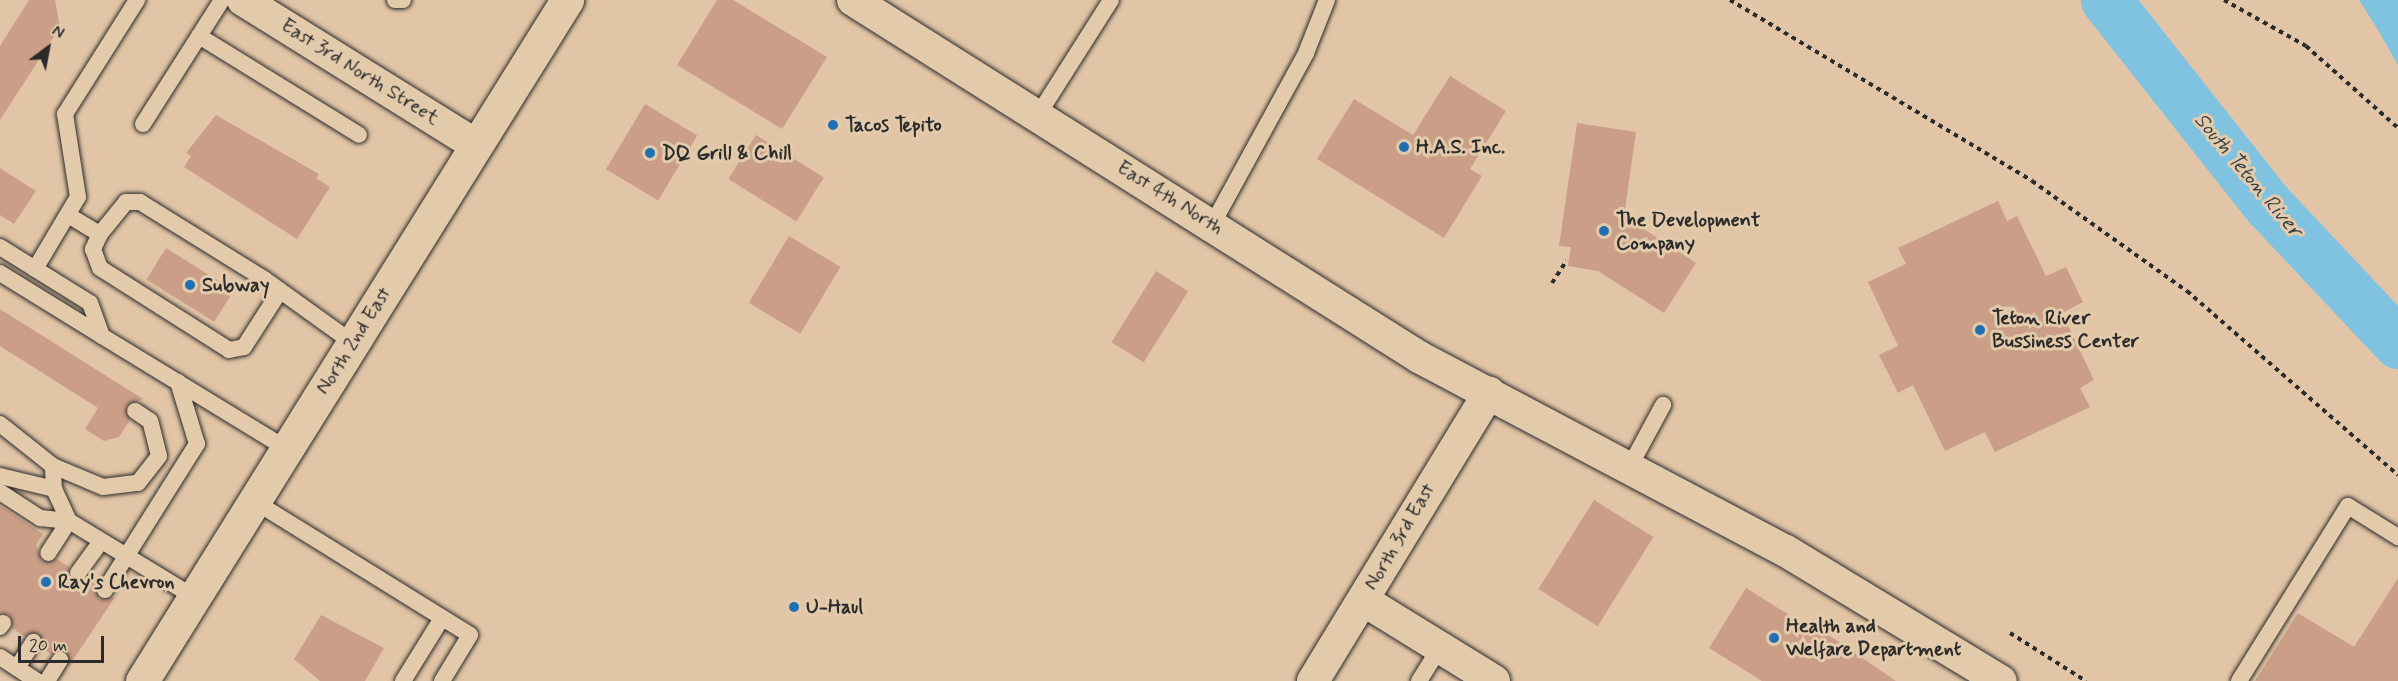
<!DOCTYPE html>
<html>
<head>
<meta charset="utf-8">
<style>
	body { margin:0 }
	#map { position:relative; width:2398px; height:681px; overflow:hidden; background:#e2c5a6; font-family:Mynerve,sans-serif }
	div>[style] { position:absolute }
	.water>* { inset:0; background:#80c3e1 }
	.river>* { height:51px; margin:-25.5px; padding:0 25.5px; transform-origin:25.5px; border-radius:25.5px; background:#80c3e1 }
	.building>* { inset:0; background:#cb9f87; transform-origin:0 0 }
	.path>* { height:4px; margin-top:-2px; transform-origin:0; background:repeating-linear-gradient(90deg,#2b2b2b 0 4.5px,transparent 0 9px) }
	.roads { filter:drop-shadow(0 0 2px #2b2b2b) drop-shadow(0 0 2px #2b2b2b) }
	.service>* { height:16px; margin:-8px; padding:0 8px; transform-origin:8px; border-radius:8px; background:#e2caab }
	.minor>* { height:32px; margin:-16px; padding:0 16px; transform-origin:16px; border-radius:16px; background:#e2caab }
	.primary>* { height:33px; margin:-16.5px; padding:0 16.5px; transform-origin:16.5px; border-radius:16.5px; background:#e2caab }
	.dots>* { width:16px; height:16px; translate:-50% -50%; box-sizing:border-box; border:3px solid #e2caab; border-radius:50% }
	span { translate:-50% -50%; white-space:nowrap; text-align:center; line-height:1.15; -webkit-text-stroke:6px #e2caab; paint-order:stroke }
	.street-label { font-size:20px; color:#2b2b2b }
	.poi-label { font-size:20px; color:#2b2b2b; font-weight:700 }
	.left { translate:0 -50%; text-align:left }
	.water-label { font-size:21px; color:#384246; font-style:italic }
	.north { position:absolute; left:18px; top:18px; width:60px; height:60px; -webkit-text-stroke:4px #e2caab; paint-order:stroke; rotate:32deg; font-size:16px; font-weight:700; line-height:24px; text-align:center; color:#2b2b2b }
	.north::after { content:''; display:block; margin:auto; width:21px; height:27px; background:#2b2b2b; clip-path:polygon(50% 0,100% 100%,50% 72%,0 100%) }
	.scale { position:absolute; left:18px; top:636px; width:86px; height:27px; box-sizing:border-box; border:3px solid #2b2b2b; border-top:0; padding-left:8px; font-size:18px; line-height:21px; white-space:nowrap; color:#2b2b2b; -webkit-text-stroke:4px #e2caab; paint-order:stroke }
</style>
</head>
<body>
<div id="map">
	<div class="water">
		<i style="clip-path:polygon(2359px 0,2398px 0,2398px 65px,2378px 30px)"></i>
	</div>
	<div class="river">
		<i style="left:2106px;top:0;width:261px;rotate:51.7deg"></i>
		<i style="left:2268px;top:205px;width:190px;rotate:46.7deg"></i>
	</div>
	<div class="building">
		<i style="clip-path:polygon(29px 0,55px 0,60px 27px,0 120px,0 46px)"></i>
		<i style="clip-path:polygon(717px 0,733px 0,827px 57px,782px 129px,677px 65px)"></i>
		<i style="clip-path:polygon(1450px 76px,1506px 111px,1470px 169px,1482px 176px,1444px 238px,1317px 159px,1354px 99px,1413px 135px)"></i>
		<i style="left:645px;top:104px;width:61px;height:76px;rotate:31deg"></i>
		<i style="clip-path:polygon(216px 115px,319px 174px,316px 178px,330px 187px,297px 239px,184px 167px,191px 156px,186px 153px)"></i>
		<i style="clip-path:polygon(1577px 123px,1636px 132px,1624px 216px,1696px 263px,1664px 313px,1598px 271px,1568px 266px,1571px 247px,1559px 246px)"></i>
		<i style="left:756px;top:135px;width:80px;height:52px;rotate:32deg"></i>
		<i style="clip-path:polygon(0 168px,36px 191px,14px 224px,0 215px)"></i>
		<i style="clip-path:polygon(1998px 201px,2007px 221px,2017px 216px,2046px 276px,2066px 267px,2083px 302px,2062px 313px,2094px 380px,2080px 388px,2090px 407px,1995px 452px,1985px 432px,1945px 451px,1913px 385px,1898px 393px,1879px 355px,1898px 346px,1868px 282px,1906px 264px,1898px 248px)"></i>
		<i style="left:789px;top:236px;width:60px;height:78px;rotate:31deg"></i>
		<i style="left:166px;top:248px;width:80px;height:37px;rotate:32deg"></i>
		<i style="left:1156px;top:271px;width:38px;height:84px;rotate:32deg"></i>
		<i style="clip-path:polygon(0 309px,143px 399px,126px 406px,130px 420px,119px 437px,104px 441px,85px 429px,98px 408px,0 346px)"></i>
		<i style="left:1594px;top:500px;width:70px;height:105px;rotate:32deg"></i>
		<i style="clip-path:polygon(0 506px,43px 534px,36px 545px,42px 561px,57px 559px,69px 567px,72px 582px,87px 579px,96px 585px,99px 599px,115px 597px,69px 666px,66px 651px,51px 654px,42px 648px,39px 633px,24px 636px,12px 628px,10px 615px,0 613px)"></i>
		<i style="clip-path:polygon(2398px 578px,2398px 681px,2255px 681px,2298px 613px,2354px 647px)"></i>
		<i style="clip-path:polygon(1746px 588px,1815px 631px,1817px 627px,1896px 681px,1762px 681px,1709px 648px)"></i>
		<i style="clip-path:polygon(321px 615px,384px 648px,365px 681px,320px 681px,294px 659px)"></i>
	</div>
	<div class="path">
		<i style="left:1730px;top:0;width:352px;rotate:30.9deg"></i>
		<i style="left:2032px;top:181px;width:190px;rotate:35.4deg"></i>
		<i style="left:2187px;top:291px;width:280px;rotate:41.1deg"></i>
		<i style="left:2224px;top:0;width:94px;rotate:29.3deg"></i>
		<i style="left:2306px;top:46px;width:123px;rotate:41.7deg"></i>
		<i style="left:1552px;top:283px;width:27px;rotate:-57deg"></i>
		<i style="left:2010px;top:633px;width:90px;rotate:32.3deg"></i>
	</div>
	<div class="roads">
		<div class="service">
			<i style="left:395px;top:0;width:8px"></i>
			<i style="left:199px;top:36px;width:188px;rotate:31.7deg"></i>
			<i style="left:1038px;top:115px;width:136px;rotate:-57.6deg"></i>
			<i style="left:143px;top:124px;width:147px;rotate:-57.5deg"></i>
			<i style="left:68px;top:215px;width:37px;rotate:31deg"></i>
			<i style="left:100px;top:234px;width:41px;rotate:-50.9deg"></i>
			<i style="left:126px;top:202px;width:14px"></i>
			<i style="left:140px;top:202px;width:146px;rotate:31.8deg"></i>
			<i style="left:264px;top:279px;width:110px;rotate:35.7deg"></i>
			<i style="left:1212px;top:225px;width:196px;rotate:-61.3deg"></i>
			<i style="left:1306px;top:53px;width:57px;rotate:-68.4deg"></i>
			<i style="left:100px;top:234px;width:17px;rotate:115deg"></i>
			<i style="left:93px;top:249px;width:20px;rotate:70deg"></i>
			<i style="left:100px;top:268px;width:153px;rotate:32.4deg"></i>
			<i style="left:229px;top:350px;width:15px;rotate:-11deg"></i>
			<i style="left:244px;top:347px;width:67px;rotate:-57.3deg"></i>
			<i style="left:0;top:247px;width:106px;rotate:31.9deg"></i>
			<i style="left:90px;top:303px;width:35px;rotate:70deg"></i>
			<i style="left:102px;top:336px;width:217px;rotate:31.4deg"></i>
			<i style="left:35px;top:269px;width:84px;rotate:-59.2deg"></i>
			<i style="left:78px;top:197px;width:84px;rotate:-98.9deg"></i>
			<i style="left:65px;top:114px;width:135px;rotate:-57.7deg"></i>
			<i style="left:0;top:273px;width:120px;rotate:31.7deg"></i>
			<i style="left:0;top:424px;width:68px;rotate:38.4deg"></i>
			<i style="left:53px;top:466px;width:23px;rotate:88deg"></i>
			<i style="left:54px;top:489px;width:35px;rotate:65deg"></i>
			<i style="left:69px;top:521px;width:146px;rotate:31.3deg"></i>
			<i style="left:53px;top:466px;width:54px;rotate:22.8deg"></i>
			<i style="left:103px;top:487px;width:35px;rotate:-7deg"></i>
			<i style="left:138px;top:483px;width:34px;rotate:-52deg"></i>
			<i style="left:159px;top:456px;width:36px;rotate:-104deg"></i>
			<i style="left:150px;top:421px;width:18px;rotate:-146deg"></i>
			<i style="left:1629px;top:468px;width:72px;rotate:-61.6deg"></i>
			<i style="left:0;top:476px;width:56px;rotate:13.5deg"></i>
			<i style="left:0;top:492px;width:48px;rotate:33deg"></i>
			<i style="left:40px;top:518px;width:29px;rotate:6deg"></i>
			<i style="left:69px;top:521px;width:38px;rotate:123deg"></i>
			<i style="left:254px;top:501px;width:254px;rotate:31.8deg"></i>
			<i style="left:470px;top:635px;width:54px;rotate:121.3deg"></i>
			<i style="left:78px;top:573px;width:39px;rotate:-54deg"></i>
			<i style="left:105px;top:590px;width:173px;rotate:-57.8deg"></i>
			<i style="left:197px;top:444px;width:65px;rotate:-107deg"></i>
			<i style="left:0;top:627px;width:5px;rotate:-53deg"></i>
			<i style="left:0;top:657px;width:44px;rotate:33deg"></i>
			<i style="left:17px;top:668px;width:31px;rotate:-58deg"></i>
			<i style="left:47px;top:681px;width:25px;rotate:-58deg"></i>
			<i style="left:403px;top:681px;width:74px;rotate:-58.2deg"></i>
			<i style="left:1419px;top:681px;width:39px;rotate:-58deg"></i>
			<i style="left:2239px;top:681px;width:206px;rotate:-58.1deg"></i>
			<i style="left:2348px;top:506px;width:59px;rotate:31.8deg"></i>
		</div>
		<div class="minor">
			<i style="left:243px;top:0;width:274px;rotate:31.9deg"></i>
			<i style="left:853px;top:0;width:669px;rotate:32.24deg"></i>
			<i style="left:1419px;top:357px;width:415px;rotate:27.9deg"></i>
			<i style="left:1786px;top:551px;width:251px;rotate:31.2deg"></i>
			<i style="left:1363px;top:600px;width:154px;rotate:31.7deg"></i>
			<i style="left:1313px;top:681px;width:338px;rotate:-58.6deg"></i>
		</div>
		<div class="primary">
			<i style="left:142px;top:681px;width:803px;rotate:-58.03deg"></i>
		</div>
	</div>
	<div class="dots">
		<i style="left:833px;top:125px;background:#1f6fb2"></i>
		<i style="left:1404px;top:147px;background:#1f6fb2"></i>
		<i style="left:650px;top:153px;background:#1f6fb2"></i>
		<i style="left:1604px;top:231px;background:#1f6fb2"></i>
		<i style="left:190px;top:285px;background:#1f6fb2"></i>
		<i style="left:1980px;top:330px;background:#1f6fb2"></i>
		<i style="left:46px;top:582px;background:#1f6fb2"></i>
		<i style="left:794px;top:607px;background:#1f6fb2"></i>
		<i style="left:1774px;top:638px;background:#1f6fb2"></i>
	</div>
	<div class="street-label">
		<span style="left:360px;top:72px;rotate:32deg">East 3rd North Street</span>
		<span style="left:1170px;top:198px;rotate:32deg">East 4th North</span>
		<span style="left:354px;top:341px;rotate:-58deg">North 2nd East</span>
		<span style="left:1400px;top:537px;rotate:-60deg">North 3rd East</span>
	</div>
	<div class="poi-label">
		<span class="left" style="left:845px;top:125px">Tacos Tepito</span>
		<span class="left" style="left:1416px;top:147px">H.A.S. Inc.</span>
		<span class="left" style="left:662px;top:153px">DQ Grill &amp; Chill</span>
		<span class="left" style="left:1616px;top:232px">The Development<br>Company</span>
		<span class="left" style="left:202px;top:285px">Subway</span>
		<span class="left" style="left:1992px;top:330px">Teton River<br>Bussiness Center</span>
		<span class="left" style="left:58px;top:582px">Ray's Chevron</span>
		<span class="left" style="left:806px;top:607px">U-Haul</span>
		<span class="left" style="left:1786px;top:638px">Health and<br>Welfare Department</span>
	</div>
	<div class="water-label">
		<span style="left:2248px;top:175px;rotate:50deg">South Teton River</span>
	</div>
	<div class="north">N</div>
	<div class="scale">20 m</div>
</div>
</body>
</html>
